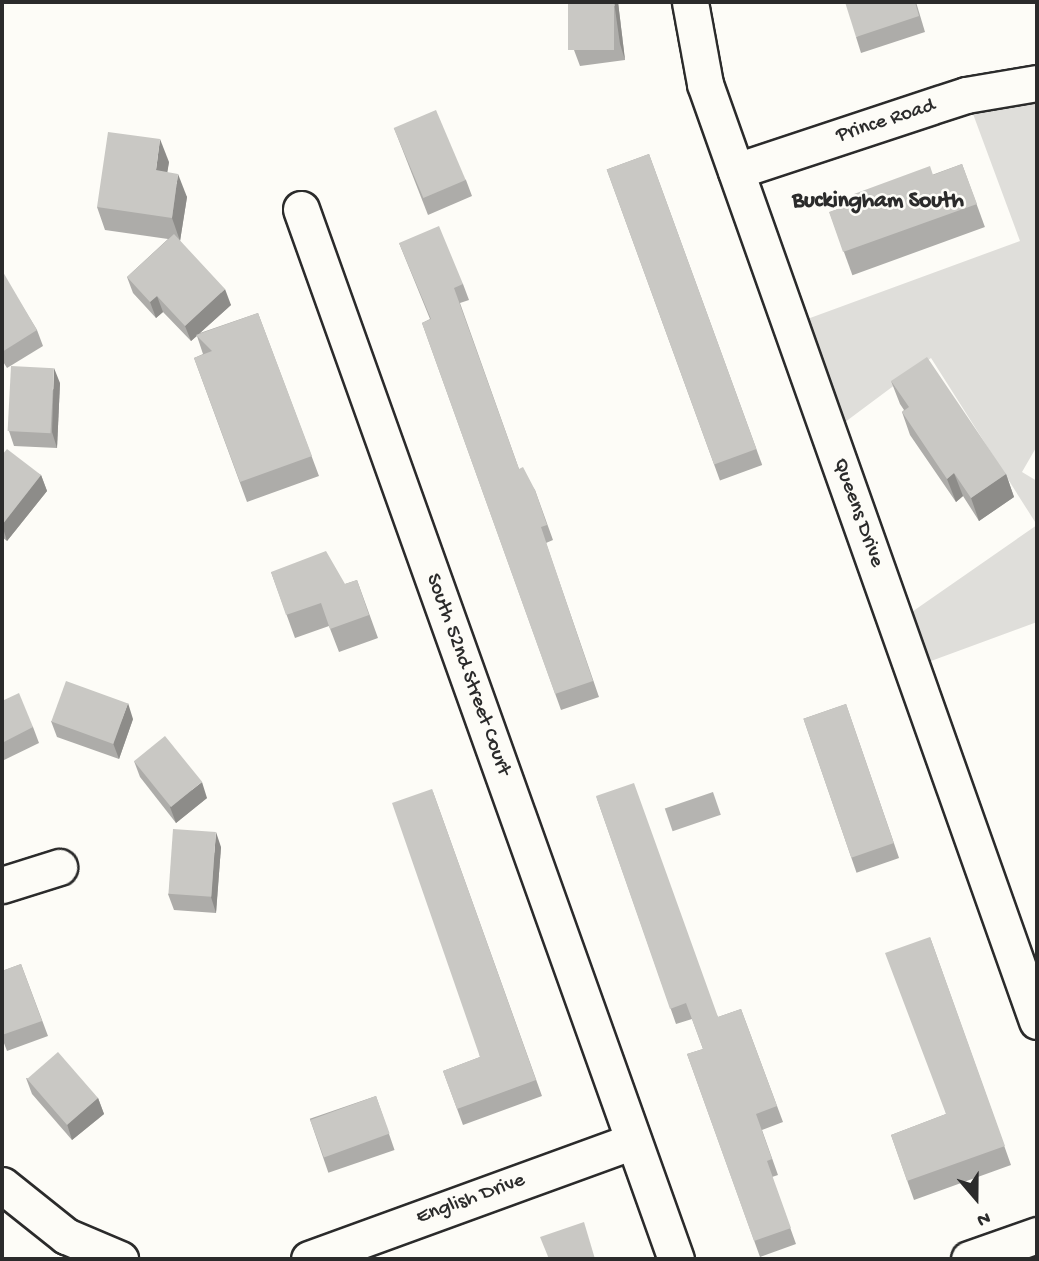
<!DOCTYPE html>
<style>
body{margin:0}
#map{position:relative;width:1039px;height:1261px;overflow:hidden;background:#fdfcf7;font-family:"Gochi Hand",sans-serif}
div>[style]{position:absolute}
.green>*{inset:0;background:#dfdeda}
.water>*{inset:0;background:#b5b4b1;transform-origin:0 0}
.roads{filter:drop-shadow(2px 0 #2b2b2b) drop-shadow(-2px 0 #2b2b2b) drop-shadow(0 2px #2b2b2b) drop-shadow(0 -2px #2b2b2b)}
.street>*{height:35px;margin:-17.5px;padding:0 17.5px;transform-origin:17.5px;border-radius:17.5px;background:#fdfcf7}
.wall>*{inset:0;background:#adaca9;transform-origin:0 0}
.shaded-wall>*{inset:0;background:#8d8c89}
.building>*{inset:0;background:#c9c8c4;transform-origin:0 0}
span{translate:-50% -50%;white-space:nowrap;text-align:center;line-height:1.15;-webkit-text-stroke:5px #fdfcf7;paint-order:stroke}
.street-label{font-size:21px;color:#2b2b2b}
.neighbourhood-label{font-size:23px;color:#2b2b2b;font-weight:700}
.frame{position:absolute;inset:0;border:4px solid #2b2b2b;pointer-events:none}
.north{position:absolute;left:941px;top:1163px;width:70px;height:70px;-webkit-text-stroke:5px #fdfcf7;paint-order:stroke;rotate:160deg;font-size:19px;font-weight:700;line-height:28px;text-align:center;color:#2b2b2b}
.north::after{content:'';display:block;margin:auto;width:24px;height:32px;background:#2b2b2b;clip-path:polygon(50% 0,100% 100%,50% 72%,0 100%)}
</style>
<div id="map">
<div class="green">
<i style="clip-path:polygon(1037px 83px,1037px 446px,1022px 472px,1037px 481px,1037px 622px,912px 668px,896px 623px,1037px 525px,931px 358px,829px 434px,791px 325px,1020px 241px,966px 95px)"></i>
</div>
<div class="water">
<i style="left:713px;top:792px;width:24px;height:51px;rotate:71deg"></i>
</div>
<div class="roads">
<div class="street">
<i style="left:690px;top:2px;width:83px;rotate:79.6deg"></i>
<i style="left:705px;top:84px;width:994px;rotate:70.49deg"></i>
<i style="left:736px;top:171px;width:242px;rotate:-18.3deg"></i>
<i style="left:966px;top:95px;width:72px;rotate:-9.6deg"></i>
<i style="left:301px;top:209px;width:1115px;rotate:70.35deg"></i>
<i style="left:2px;top:885px;width:60px;rotate:-17.5deg"></i>
<i style="left:2px;top:1185px;width:82px;rotate:38.6deg"></i>
<i style="left:66px;top:1236px;width:59px;rotate:23.1deg"></i>
<i style="left:309px;top:1259px;width:345px;rotate:-20deg"></i>
<i style="left:969px;top:1259px;width:72px;rotate:-19.4deg"></i>
</div>
</div>
<div class="wall">
<i style="clip-path:polygon(618px 2px,625px 60px,580px 66px,574px 50px)"></i>
<i style="clip-path:polygon(916px 2px,925px 32px,861px 53px,856px 37px)"></i>
<i style="clip-path:polygon(394px 128px,466px 180px,472px 196px,428px 215px)"></i>
<i style="left:649px;top:154px;width:331px;height:45px;rotate:70deg"></i>
<i style="clip-path:polygon(169px 162px,167px 172px,187px 197px,180px 241px,231px 305px,200px 333px,258px 313px,319px 476px,247px 502px,194px 358px,203px 354px,197px 336px,191px 341px,163px 312px,156px 318px,133px 293px,127px 277px,168px 239px,105px 230px,97px 207px)"></i>
<i style="left:962px;top:164px;width:67px;height:141px;rotate:70deg"></i>
<i style="clip-path:polygon(399px 243px,463px 284px,469px 300px,460px 303px,519px 469px,535px 490px,553px 540px,546px 543px,599px 697px,561px 710px,422px 323px,430px 319px)"></i>
<i style="clip-path:polygon(2px 273px,37px 330px,43px 346px,7px 368px,2px 360px)"></i>
<i style="clip-path:polygon(891px 381px,1006px 474px,1014px 497px,979px 521px,963px 496px,956px 502px,910px 435px,902px 412px,904px 410px,900px 404px)"></i>
<i style="clip-path:polygon(60px 383px,57px 448px,14px 446px,9px 431px)"></i>
<i style="clip-path:polygon(2px 455px,41px 475px,47px 491px,7px 541px,2px 537px)"></i>
<i style="clip-path:polygon(271px 572px,345px 584px,357px 580px,378px 638px,339px 652px,329px 626px,295px 638px)"></i>
<i style="clip-path:polygon(2px 701px,33px 727px,39px 743px,2px 761px)"></i>
<i style="left:846px;top:704px;width:163px;height:45px;rotate:71deg"></i>
<i style="clip-path:polygon(133px 719px,119px 759px,57px 737px,51px 721px)"></i>
<i style="clip-path:polygon(134px 761px,207px 798px,176px 823px,140px 777px)"></i>
<i style="clip-path:polygon(432px 789px,542px 1096px,463px 1125px,443px 1071px,480px 1057px)"></i>
<i style="clip-path:polygon(596px 796px,718px 1017px,741px 1009px,783px 1122px,762px 1130px,778px 1175px,772px 1177px,796px 1244px,760px 1257px,687px 1054px,703px 1049px,692px 1019px,676px 1024px)"></i>
<i style="clip-path:polygon(221px 847px,216px 913px,174px 910px,168px 894px)"></i>
<i style="clip-path:polygon(930px 937px,1011px 1165px,914px 1200px,891px 1135px,946px 1114px)"></i>
<i style="clip-path:polygon(21px 964px,48px 1036px,7px 1051px,2px 1038px,2px 971px)"></i>
<i style="clip-path:polygon(26px 1078px,98px 1098px,104px 1114px,72px 1140px,32px 1094px)"></i>
<i style="left:376px;top:1096px;width:57px;height:70px;rotate:71deg"></i>
</div>
<div class="shaded-wall">
<i style="clip-path:polygon(614px 2px,618px 2px,625px 60px,620px 44px)"></i>
<i style="clip-path:polygon(160px 139px,169px 162px,164px 193px,156px 170px)"></i>
<i style="clip-path:polygon(178px 174px,187px 197px,180px 241px,172px 218px)"></i>
<i style="clip-path:polygon(225px 289px,231px 305px,191px 341px,185px 326px)"></i>
<i style="clip-path:polygon(157px 296px,163px 312px,156px 318px,150px 302px)"></i>
<i style="clip-path:polygon(54px 368px,60px 383px,57px 448px,52px 432px)"></i>
<i style="clip-path:polygon(954px 473px,963px 496px,956px 502px,947px 479px)"></i>
<i style="clip-path:polygon(1006px 474px,1014px 497px,979px 521px,971px 498px)"></i>
<i style="clip-path:polygon(41px 475px,47px 491px,7px 541px,2px 525px)"></i>
<i style="clip-path:polygon(128px 703px,133px 719px,119px 759px,113px 743px)"></i>
<i style="clip-path:polygon(202px 782px,207px 798px,176px 823px,170px 807px)"></i>
<i style="clip-path:polygon(216px 832px,221px 847px,216px 913px,211px 897px)"></i>
<i style="clip-path:polygon(98px 1098px,104px 1114px,72px 1140px,67px 1124px)"></i>
</div>
<div class="building">
<i style="left:568px;top:2px;width:46px;height:48px"></i>
<i style="clip-path:polygon(845px 2px,915px 2px,919px 16px,856px 37px)"></i>
<i style="left:436px;top:110px;width:76px;height:46px;rotate:67deg"></i>
<i style="clip-path:polygon(108px 132px,160px 139px,156px 170px,178px 174px,172px 218px,97px 207px)"></i>
<i style="left:649px;top:154px;width:314px;height:45px;rotate:70deg"></i>
<i style="clip-path:polygon(962px 164px,977px 204px,843px 252px,829px 212px,857px 202px,854px 194px,930px 166px,933px 175px)"></i>
<i style="clip-path:polygon(439px 226px,463px 284px,454px 288px,519px 469px,523px 467px,535px 490px,547px 525px,541px 527px,593px 681px,555px 694px,422px 323px,431px 319px,399px 243px)"></i>
<i style="clip-path:polygon(174px 234px,225px 289px,185px 326px,157px 296px,150px 302px,127px 277px)"></i>
<i style="clip-path:polygon(3px 272px,37px 330px,2px 352px,2px 273px)"></i>
<i style="clip-path:polygon(258px 313px,312px 456px,240px 482px,194px 358px,212px 351px,196px 335px)"></i>
<i style="clip-path:polygon(927px 357px,1006px 474px,971px 498px,954px 473px,947px 479px,902px 412px,909px 407px,891px 381px)"></i>
<i style="left:11px;top:366px;width:43px;height:65px;rotate:3deg"></i>
<i style="clip-path:polygon(7px 449px,41px 475px,2px 525px,2px 455px)"></i>
<i style="clip-path:polygon(326px 551px,345px 584px,357px 580px,369px 615px,330px 629px,321px 603px,286px 615px,271px 572px)"></i>
<i style="left:66px;top:681px;width:66px;height:43px;rotate:20deg"></i>
<i style="clip-path:polygon(19px 693px,33px 727px,2px 743px,2px 701px)"></i>
<i style="left:846px;top:704px;width:147px;height:45px;rotate:71deg"></i>
<i style="left:165px;top:736px;width:59px;height:40px;rotate:51deg"></i>
<i style="clip-path:polygon(634px 783px,718px 1017px,741px 1009px,777px 1106px,756px 1114px,772px 1159px,767px 1161px,791px 1228px,754px 1241px,687px 1054px,703px 1049px,686px 1003px,670px 1009px,596px 796px)"></i>
<i style="clip-path:polygon(432px 789px,536px 1080px,457px 1109px,443px 1071px,480px 1057px,392px 803px)"></i>
<i style="left:173px;top:829px;width:43px;height:65px;rotate:4deg"></i>
<i style="clip-path:polygon(930px 937px,1005px 1146px,907px 1181px,891px 1135px,946px 1114px,885px 953px)"></i>
<i style="clip-path:polygon(21px 964px,42px 1021px,2px 1035px,2px 971px)"></i>
<i style="left:58px;top:1052px;width:61px;height:41px;rotate:49deg"></i>
<i style="left:376px;top:1096px;width:40px;height:70px;rotate:70deg"></i>
<i style="clip-path:polygon(584px 1222px,595px 1259px,549px 1259px,540px 1237px)"></i>
</div>
<div class="street-label">
<span style="left:886px;top:122px;rotate:-18deg">Prince Road</span>
<span style="left:857px;top:513px;rotate:70deg">Queens Drive</span>
<span style="left:467px;top:675px;rotate:70deg">South 52nd Street Court</span>
<span style="left:471px;top:1200px;rotate:-20deg">English Drive</span>
</div>
<div class="neighbourhood-label">
<span style="left:878px;top:202px">Buckingham South</span>
</div>
<div class="frame"></div>
<div class="north">N</div>
</div>
